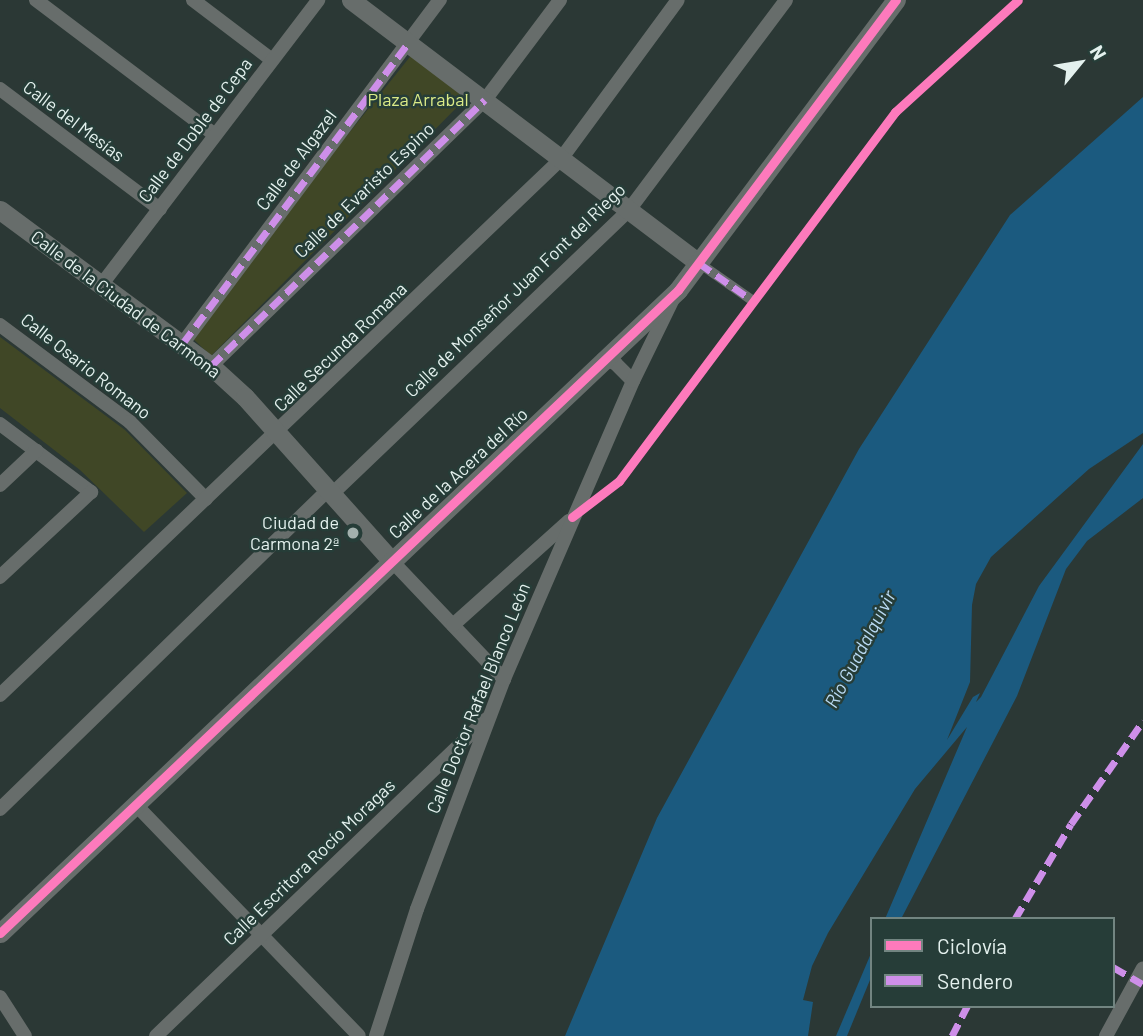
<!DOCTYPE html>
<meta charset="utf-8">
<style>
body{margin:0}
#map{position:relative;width:1143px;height:1036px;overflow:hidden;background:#2b3835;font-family:Barlow,sans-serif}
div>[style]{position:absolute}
.green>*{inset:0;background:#404726}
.water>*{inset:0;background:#1b5a7f}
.pedestrian>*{height:10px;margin:-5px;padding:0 5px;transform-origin:5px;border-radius:5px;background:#676d6b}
.minor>*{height:14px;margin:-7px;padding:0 7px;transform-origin:7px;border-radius:7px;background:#676d6b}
.tertiary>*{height:19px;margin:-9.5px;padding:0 9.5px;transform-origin:9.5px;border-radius:9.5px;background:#676d6b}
.quiet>*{height:7px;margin-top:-3.5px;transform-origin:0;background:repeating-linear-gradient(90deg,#ce8fe9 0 14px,transparent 0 21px)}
.cycleway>*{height:9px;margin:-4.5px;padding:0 4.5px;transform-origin:4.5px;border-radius:4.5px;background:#fd7abc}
.dots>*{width:19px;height:19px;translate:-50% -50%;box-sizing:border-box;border:4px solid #263d38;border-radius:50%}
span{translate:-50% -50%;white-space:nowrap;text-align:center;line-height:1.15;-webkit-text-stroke:5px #263d38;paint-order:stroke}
.park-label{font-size:18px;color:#daea87}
.street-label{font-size:18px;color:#e4f1ee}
.poi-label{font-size:18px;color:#e4f1ee}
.right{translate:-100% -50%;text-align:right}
.water-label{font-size:19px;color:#b8d9f2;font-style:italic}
.legend{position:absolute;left:870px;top:917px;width:245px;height:91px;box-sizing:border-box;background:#263d38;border:2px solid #728581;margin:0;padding:9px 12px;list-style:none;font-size:21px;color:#e4f1ee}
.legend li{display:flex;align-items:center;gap:14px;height:35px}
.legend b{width:35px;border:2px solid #728581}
.north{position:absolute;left:1045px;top:28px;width:70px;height:70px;-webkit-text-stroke:5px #263d38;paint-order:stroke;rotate:60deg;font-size:19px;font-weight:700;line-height:28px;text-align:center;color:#e4f1ee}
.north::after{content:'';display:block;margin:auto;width:24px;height:32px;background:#e4f1ee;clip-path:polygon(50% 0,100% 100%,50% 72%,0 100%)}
</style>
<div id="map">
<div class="green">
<i style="clip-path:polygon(413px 53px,469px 95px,211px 356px,188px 334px)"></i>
<i style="clip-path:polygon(0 337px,125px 430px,187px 493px,144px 532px,80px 470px,0 408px)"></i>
</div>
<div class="water">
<i style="clip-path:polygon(1143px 97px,1143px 433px,1089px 469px,991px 557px,976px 584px,972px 605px,970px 682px,947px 740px,973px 697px,980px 693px,976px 702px,981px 697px,1039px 586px,1143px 444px,1143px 498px,1087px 541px,1066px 569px,1017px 696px,901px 919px,885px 919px,967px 727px,915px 789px,828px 933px,812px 966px,803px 1000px,813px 1002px,808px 1036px,565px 1036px,657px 818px,859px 449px,1010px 215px)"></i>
<i style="clip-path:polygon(872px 951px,872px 975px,847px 1036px,836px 1036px)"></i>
</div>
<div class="pedestrian">
<i style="left:699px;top:263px;width:66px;rotate:35.1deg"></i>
</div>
<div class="minor">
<i style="left:36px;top:0;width:224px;rotate:37deg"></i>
<i style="left:193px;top:0;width:99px;rotate:37.2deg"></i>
<i style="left:0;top:89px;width:200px;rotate:36.9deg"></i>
<i style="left:102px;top:284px;width:357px;rotate:-52.7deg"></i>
<i style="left:0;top:325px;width:162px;rotate:36.7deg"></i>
<i style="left:130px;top:422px;width:108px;rotate:45.4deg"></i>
<i style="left:183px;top:343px;width:429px;rotate:-53.2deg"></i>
<i style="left:603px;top:359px;width:13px;rotate:18deg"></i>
<i style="left:615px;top:363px;width:25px;rotate:45deg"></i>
<i style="left:211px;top:366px;width:382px;rotate:-44.2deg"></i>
<i style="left:485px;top:100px;width:125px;rotate:-53.1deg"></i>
<i style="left:0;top:424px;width:114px;rotate:36.8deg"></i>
<i style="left:91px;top:492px;width:125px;rotate:137deg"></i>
<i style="left:0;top:485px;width:50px;rotate:-43.4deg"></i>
<i style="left:332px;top:494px;width:411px;rotate:-43.7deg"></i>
<i style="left:629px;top:210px;width:262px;rotate:-53.2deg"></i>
<i style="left:390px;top:559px;width:166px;rotate:46.5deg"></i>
<i style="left:453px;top:625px;width:156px;rotate:-41.9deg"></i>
<i style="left:0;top:695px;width:776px;rotate:-43.69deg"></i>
<i style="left:561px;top:159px;width:197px;rotate:-53.7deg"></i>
<i style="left:135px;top:804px;width:322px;rotate:46deg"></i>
<i style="left:0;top:809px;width:458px;rotate:-44.2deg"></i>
<i style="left:0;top:997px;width:46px;rotate:57.3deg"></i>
<i style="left:156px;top:1036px;width:458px;rotate:-43.8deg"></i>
<i style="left:376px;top:1036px;width:133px;rotate:-72.1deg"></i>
<i style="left:417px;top:909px;width:246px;rotate:-69.3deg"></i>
<i style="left:504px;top:679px;width:325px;rotate:-66.6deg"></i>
<i style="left:633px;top:381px;width:89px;rotate:-64deg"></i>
<i style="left:1106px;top:1036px;width:77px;rotate:-61.4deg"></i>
</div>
<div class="tertiary">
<i style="left:351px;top:0;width:436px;rotate:37.1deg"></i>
<i style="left:0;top:210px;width:262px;rotate:36.5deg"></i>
<i style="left:211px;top:366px;width:46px;rotate:42.4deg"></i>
<i style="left:245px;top:397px;width:217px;rotate:48.2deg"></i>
<i style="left:0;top:933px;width:934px;rotate:-43.48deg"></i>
<i style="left:678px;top:290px;width:363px;rotate:-53.1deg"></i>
</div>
<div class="quiet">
<i style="left:699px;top:263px;width:66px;rotate:35.1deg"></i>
<i style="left:183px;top:343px;width:376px;rotate:-53.1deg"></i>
<i style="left:211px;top:366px;width:382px;rotate:-44.2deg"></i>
<i style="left:1015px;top:919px;width:110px;rotate:-59.5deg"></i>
<i style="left:1071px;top:824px;width:126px;rotate:-55deg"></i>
<i style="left:1113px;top:967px;width:34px;rotate:30deg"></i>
<i style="left:952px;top:1036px;width:34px;rotate:-63deg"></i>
</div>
<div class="cycleway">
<i style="left:572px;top:517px;width:59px;rotate:-37.5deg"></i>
<i style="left:619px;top:481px;width:461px;rotate:-53.2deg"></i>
<i style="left:895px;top:112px;width:166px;rotate:-42.3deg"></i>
<i style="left:0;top:933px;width:934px;rotate:-43.48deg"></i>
<i style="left:678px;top:290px;width:363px;rotate:-53.1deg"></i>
</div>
<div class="dots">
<i style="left:353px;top:533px;background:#a3b0ad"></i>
</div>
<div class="park-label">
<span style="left:418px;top:99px">Plaza Arrabal</span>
</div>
<div class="street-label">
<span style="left:74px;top:121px;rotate:37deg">Calle del Mesías</span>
<span style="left:195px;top:130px;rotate:-53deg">Calle de Doble de Cepa</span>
<span style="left:296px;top:160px;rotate:-53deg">Calle de Algazel</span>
<span style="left:364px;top:190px;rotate:-44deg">Calle de Evaristo Espino</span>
<span style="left:515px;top:290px;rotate:-44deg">Calle de Monseñor Juan Font del Riego</span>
<span style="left:126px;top:304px;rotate:37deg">Calle de la Ciudad de Carmona</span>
<span style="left:340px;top:347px;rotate:-44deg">Calle Secunda Romana</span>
<span style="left:86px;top:366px;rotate:38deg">Calle Osario Romano</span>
<span style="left:458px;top:473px;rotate:-43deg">Calle de la Acera del Río</span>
<span style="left:478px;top:698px;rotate:-68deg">Calle Doctor Rafael Blanco León</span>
<span style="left:309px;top:862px;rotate:-44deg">Calle Escritora Rocío Moragas</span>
</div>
<div class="poi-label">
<span class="right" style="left:339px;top:533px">Ciudad de<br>Carmona 2ª</span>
</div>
<div class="water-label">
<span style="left:860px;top:649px;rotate:-62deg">Río Guadalquivir</span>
</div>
<ul class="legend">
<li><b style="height:9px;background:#fd7abc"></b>Ciclovía</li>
<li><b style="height:9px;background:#ce8fe9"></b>Sendero</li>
</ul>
<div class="north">N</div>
</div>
